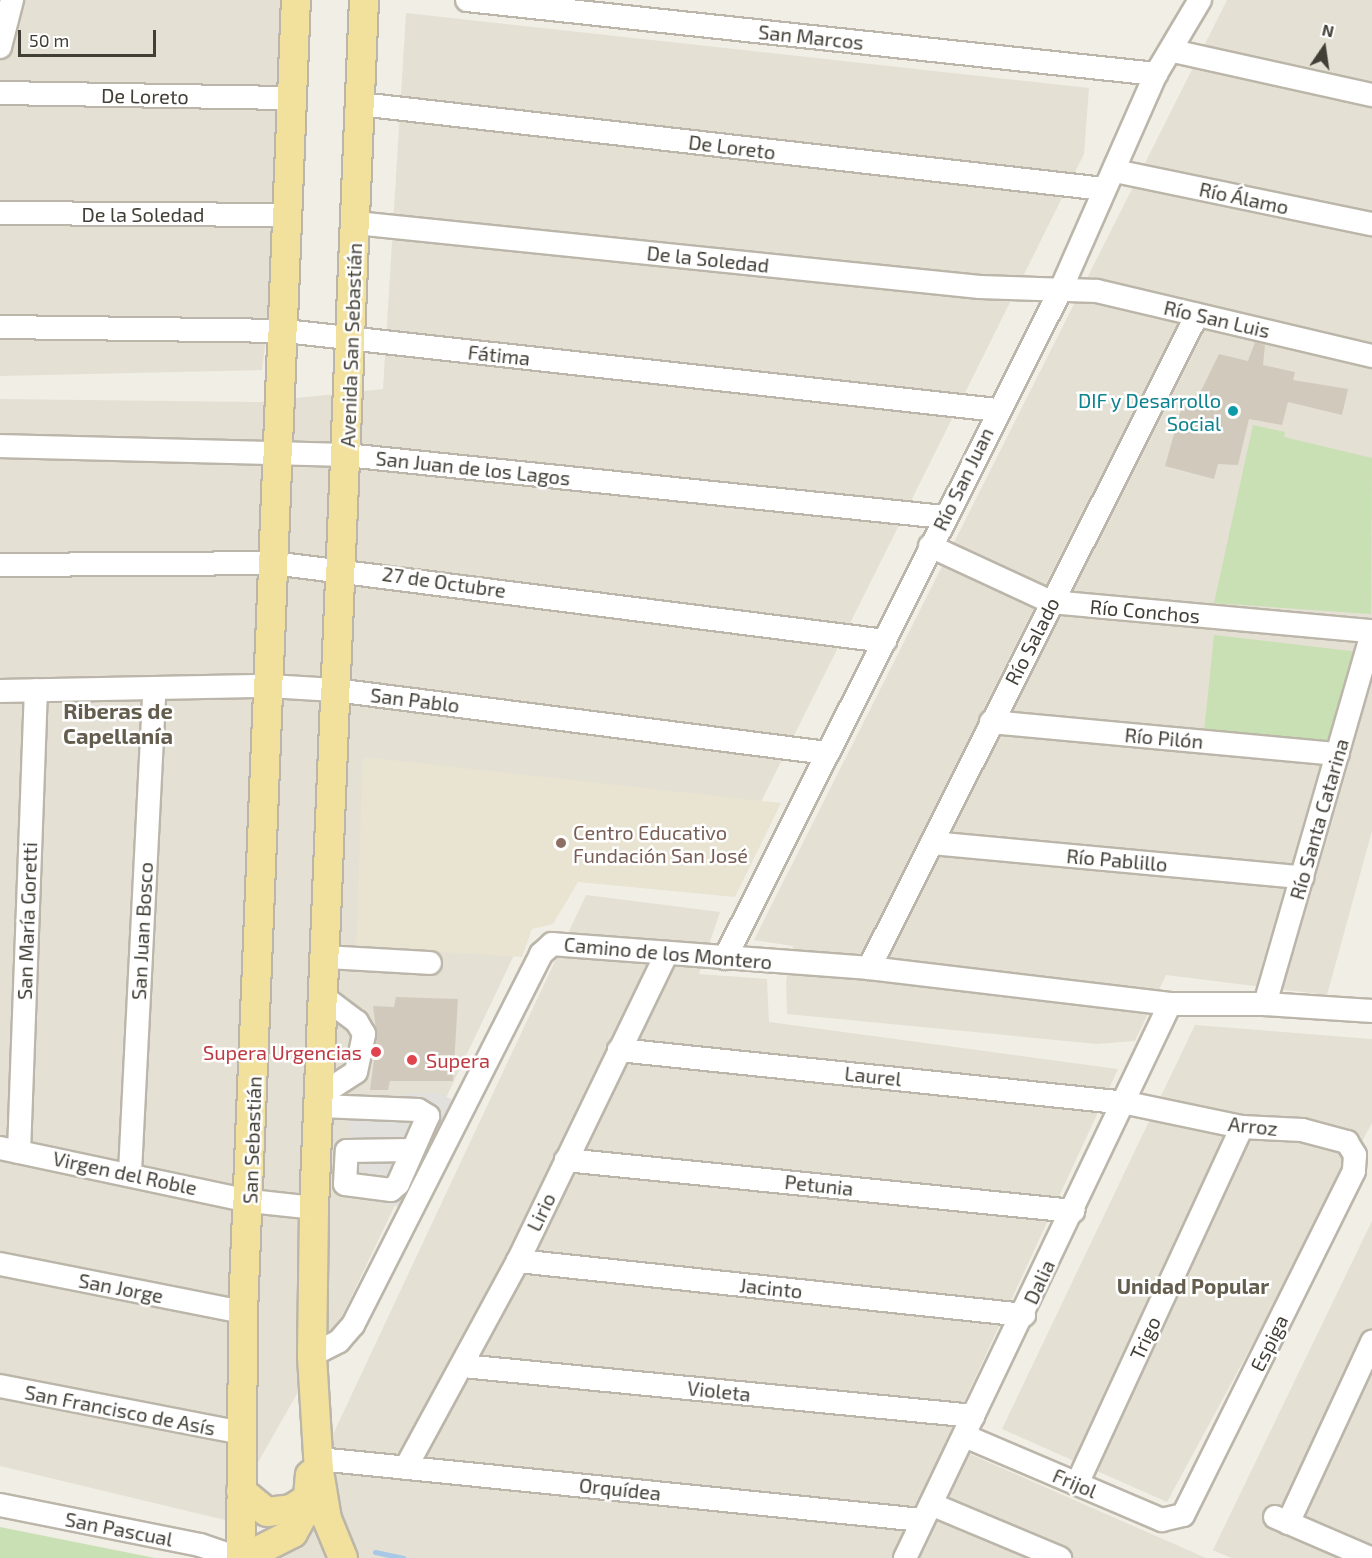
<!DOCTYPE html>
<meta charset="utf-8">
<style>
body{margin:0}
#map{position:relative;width:1372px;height:1558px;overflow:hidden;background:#f1eee6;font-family:"Exo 2",sans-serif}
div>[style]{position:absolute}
.residential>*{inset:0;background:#e4e0d4}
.education>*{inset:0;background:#e8e4d1}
.green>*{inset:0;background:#c8e0b3}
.parking>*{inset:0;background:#e2e0dd}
.stream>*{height:5px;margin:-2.5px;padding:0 2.5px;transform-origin:2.5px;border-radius:2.5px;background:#a8c8e7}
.building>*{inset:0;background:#d1cabc}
.roads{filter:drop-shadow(2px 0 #bbb6a9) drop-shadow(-2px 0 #bbb6a9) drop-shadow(0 2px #bbb6a9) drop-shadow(0 -2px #bbb6a9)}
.minor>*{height:22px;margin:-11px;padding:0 11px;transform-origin:11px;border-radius:11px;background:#fff}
.major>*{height:28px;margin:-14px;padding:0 14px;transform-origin:14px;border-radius:14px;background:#f2e19d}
.dots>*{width:16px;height:16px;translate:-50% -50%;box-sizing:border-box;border:3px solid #fff;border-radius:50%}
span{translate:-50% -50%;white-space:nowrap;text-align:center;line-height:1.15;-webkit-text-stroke:5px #fff;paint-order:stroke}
.street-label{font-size:20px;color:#423f36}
.culture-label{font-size:20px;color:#0d838f}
.right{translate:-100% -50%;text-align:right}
.education-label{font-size:20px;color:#785e54}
.left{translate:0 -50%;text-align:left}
.health-label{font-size:20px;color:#be3a42}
.neighbourhood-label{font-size:21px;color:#645d4e;font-weight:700}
.quarter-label{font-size:22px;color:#645d4e;font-weight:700}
.north{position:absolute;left:1294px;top:18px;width:60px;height:60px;-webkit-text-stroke:4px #fff;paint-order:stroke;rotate:13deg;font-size:16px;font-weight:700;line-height:24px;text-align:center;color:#423f36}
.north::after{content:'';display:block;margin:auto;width:21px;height:27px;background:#423f36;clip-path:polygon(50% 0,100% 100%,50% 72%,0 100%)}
.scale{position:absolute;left:18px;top:30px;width:138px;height:27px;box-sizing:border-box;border:3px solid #423f36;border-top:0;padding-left:8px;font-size:18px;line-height:21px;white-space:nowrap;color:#423f36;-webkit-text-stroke:4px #fff;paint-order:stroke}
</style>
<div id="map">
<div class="residential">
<i style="clip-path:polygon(0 0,288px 0,272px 291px,262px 370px,0 376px)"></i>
<i style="clip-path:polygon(1227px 0,1372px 0,1372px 831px,1327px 995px,1166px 975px,1135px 1041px,1097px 1044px,787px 1014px,786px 981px,793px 946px,754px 940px)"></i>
<i style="clip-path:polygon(406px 13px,1089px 88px,1084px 154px,723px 878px,555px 869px,346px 1308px,225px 1520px,0 1466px,0 399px,259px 402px,383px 389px)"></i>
<i style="clip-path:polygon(586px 895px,720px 912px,699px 974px,767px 979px,769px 1022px,1118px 1069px,945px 1443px,1206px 1558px,275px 1558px)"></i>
<i style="clip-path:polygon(1195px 1025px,1372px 1039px,1372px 1123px,1167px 1502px,1002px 1429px)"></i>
<i style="clip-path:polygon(1372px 1221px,1372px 1558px,1231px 1558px,1213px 1550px)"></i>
</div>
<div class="education">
<i style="clip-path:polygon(363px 757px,781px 803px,735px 897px,578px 882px,553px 924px,532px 929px,522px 957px,356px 947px)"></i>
</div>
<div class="green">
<i style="clip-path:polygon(1253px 425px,1285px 432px,1284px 437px,1372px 458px,1371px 614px,1214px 603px)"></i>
<i style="clip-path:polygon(1214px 635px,1359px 652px,1337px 739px,1328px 742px,1204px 732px)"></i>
<i style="clip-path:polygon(0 1527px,155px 1558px,0 1558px)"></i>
</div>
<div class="parking">
<i style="clip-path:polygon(408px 1093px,438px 1093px,460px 1103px,411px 1209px,348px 1197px,351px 1101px,398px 1101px)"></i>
</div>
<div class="stream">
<i style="left:375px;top:1552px;width:29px;rotate:12deg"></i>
</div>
<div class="building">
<i style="clip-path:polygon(1255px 342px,1265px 345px,1263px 365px,1295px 372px,1293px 380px,1348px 389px,1342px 415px,1288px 402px,1282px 425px,1249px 419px,1238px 465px,1218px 464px,1214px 479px,1165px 466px,1183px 402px,1195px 403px,1219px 354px,1248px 361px)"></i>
<i style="clip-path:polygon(396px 997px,458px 999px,453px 1081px,390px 1081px,388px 1090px,370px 1090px,377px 1037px,373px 1006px,394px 1007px)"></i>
</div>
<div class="roads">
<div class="minor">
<i style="left:467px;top:0;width:693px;rotate:6.13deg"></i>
<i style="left:0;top:47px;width:49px;rotate:-75.7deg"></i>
<i style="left:1173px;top:51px;width:204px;rotate:12.5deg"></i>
<i style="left:0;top:93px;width:291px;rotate:1deg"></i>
<i style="left:360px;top:104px;width:749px;rotate:6.52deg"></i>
<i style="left:1115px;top:171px;width:262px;rotate:11.7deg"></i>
<i style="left:0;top:213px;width:286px;rotate:0.4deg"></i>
<i style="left:356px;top:223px;width:627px;rotate:5.86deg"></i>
<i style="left:980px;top:287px;width:117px;rotate:2deg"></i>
<i style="left:1097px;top:291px;width:283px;rotate:13.3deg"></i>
<i style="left:0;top:327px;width:285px;rotate:0.8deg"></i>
<i style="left:285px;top:331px;width:716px;rotate:6.33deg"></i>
<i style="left:0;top:446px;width:346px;rotate:1.5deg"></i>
<i style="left:346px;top:455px;width:601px;rotate:5.92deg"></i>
<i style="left:930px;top:546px;width:133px;rotate:24.8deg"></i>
<i style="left:1051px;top:602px;width:322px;rotate:5.2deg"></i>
<i style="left:0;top:565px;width:273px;rotate:-0.4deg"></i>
<i style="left:273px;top:563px;width:617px;rotate:7.26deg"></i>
<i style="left:0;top:691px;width:269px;rotate:-1.1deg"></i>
<i style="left:269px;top:686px;width:66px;rotate:3.5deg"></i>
<i style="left:335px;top:690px;width:497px;rotate:7.3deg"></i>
<i style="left:991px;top:722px;width:348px;rotate:5.3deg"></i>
<i style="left:932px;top:843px;width:372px;rotate:5.3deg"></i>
<i style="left:326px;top:957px;width:104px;rotate:3.3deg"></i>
<i style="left:725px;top:958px;width:749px;rotate:-63.33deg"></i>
<i style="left:1061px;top:289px;width:235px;rotate:-66.2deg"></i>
<i style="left:1156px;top:74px;width:86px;rotate:-59.3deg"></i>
<i style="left:869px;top:968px;width:731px;rotate:-63.33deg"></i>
<i style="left:1265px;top:1004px;width:385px;rotate:-73.9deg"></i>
<i style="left:619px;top:1050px;width:511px;rotate:5.96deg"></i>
<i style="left:1127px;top:1103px;width:117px;rotate:11.8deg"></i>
<i style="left:1242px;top:1127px;width:60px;rotate:2.9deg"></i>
<i style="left:1302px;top:1130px;width:47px;rotate:14.9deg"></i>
<i style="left:1347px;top:1142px;width:15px;rotate:58deg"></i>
<i style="left:1355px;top:1155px;width:16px;rotate:94deg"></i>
<i style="left:1354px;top:1171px;width:384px;rotate:116.4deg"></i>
<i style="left:1183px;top:1515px;width:22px;rotate:167deg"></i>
<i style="left:1162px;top:1520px;width:212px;rotate:-156.9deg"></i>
<i style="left:322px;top:1094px;width:40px;rotate:-32.9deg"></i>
<i style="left:356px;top:1072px;width:39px;rotate:-78deg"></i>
<i style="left:364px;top:1034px;width:14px;rotate:-120deg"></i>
<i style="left:357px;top:1022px;width:40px;rotate:-143deg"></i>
<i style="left:321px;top:1106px;width:97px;rotate:2.4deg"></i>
<i style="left:418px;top:1110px;width:12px;rotate:31deg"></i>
<i style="left:428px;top:1116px;width:74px;rotate:113.8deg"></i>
<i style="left:398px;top:1184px;width:9px;rotate:139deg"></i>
<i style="left:391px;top:1190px;width:46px;rotate:-172.6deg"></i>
<i style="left:345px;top:1184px;width:33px;rotate:-87deg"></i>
<i style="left:347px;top:1151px;width:64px;rotate:-0.9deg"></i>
<i style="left:0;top:1148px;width:256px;rotate:12deg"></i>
<i style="left:250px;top:1201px;width:64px;rotate:6.2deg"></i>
<i style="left:19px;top:1152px;width:462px;rotate:-87.9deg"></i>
<i style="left:566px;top:1160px;width:510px;rotate:5.74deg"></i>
<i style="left:130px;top:1172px;width:483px;rotate:-87.1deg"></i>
<i style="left:518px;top:1261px;width:509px;rotate:6.09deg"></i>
<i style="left:0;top:1264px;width:248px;rotate:11.2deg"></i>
<i style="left:312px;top:1355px;width:30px;rotate:-27deg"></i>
<i style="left:339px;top:1341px;width:21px;rotate:-49deg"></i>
<i style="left:353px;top:1325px;width:416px;rotate:-63.1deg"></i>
<i style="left:541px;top:954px;width:15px;rotate:-42deg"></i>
<i style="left:552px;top:944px;width:318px;rotate:4.3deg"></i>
<i style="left:869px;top:968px;width:303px;rotate:6.8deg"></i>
<i style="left:1170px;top:1004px;width:95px"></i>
<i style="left:1265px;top:1004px;width:107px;rotate:3.7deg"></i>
<i style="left:463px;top:1366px;width:513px;rotate:5.59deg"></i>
<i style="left:0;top:1386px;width:246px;rotate:11deg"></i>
<i style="left:319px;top:1459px;width:606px;rotate:5.78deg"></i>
<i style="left:406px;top:1467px;width:234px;rotate:-61.5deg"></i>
<i style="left:518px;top:1261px;width:342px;rotate:-64.2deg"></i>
<i style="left:1077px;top:1484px;width:393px;rotate:-65.2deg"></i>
<i style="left:931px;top:1504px;width:140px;rotate:22.7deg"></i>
<i style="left:0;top:1505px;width:204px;rotate:11.3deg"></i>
<i style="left:200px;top:1545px;width:39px;rotate:19deg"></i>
<i style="left:1275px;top:1517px;width:103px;rotate:23.3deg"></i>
<i style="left:1288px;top:1523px;width:200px;rotate:-65.1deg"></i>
<i style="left:905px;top:1558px;width:614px;rotate:-64.44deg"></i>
</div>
<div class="major">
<i style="left:241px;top:1491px;width:33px;rotate:39deg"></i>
<i style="left:267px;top:1512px;width:24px;rotate:-7deg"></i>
<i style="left:291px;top:1509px;width:19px;rotate:-32deg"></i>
<i style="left:241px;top:1558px;width:246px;rotate:-89.5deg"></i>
<i style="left:243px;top:1312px;width:1313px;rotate:-87.69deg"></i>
<i style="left:244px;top:1558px;width:55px;rotate:-27deg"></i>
<i style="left:293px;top:1533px;width:29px;rotate:-61deg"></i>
<i style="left:307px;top:1508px;width:33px;rotate:-85deg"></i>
<i style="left:343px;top:1558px;width:42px;rotate:-112.3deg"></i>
<i style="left:327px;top:1519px;width:49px;rotate:-99.5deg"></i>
<i style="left:319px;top:1471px;width:116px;rotate:-93.5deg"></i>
<i style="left:312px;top:1355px;width:147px;rotate:-89.2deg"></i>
<i style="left:314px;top:1208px;width:1209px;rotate:-87.63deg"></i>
</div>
</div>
<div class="dots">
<i style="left:1233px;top:411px;background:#0f9aa8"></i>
<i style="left:561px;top:843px;background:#8d6e63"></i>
<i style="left:376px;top:1052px;background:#e0444e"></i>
<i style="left:412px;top:1060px;background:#e0444e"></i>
</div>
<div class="street-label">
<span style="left:811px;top:37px;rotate:6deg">San Marcos</span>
<span style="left:145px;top:96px;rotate:1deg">De Loreto</span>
<span style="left:732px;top:147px;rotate:7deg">De Loreto</span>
<span style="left:1244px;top:198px;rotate:12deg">Río Álamo</span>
<span style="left:143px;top:214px">De la Soledad</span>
<span style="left:708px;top:259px;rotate:6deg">De la Soledad</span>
<span style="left:1217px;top:319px;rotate:13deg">Río San Luis</span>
<span style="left:351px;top:345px;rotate:-88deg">Avenida San Sebastián</span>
<span style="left:499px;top:355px;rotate:6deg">Fátima</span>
<span style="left:473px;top:468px;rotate:6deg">San Juan de los Lagos</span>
<span style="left:963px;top:479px;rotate:-64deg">Río San Juan</span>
<span style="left:444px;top:582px;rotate:8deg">27 de Octubre</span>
<span style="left:1145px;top:611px;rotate:5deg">Río Conchos</span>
<span style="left:1032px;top:641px;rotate:-63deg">Río Salado</span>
<span style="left:415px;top:700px;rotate:7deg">San Pablo</span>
<span style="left:1164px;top:738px;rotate:5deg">Río Pilón</span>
<span style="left:1319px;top:819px;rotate:-74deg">Río Santa Catarina</span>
<span style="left:1117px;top:860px;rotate:5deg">Río Pablillo</span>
<span style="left:27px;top:921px;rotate:-88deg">San María Goretti</span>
<span style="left:142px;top:931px;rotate:-87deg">San Juan Bosco</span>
<span style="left:668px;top:953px;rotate:5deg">Camino de los Montero</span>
<span style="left:873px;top:1076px;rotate:6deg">Laurel</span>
<span style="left:1253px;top:1126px;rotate:6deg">Arroz</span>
<span style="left:252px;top:1140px;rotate:-88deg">San Sebastián</span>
<span style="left:125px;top:1173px;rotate:12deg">Virgen del Roble</span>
<span style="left:819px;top:1185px;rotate:6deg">Petunia</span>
<span style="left:541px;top:1212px;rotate:-64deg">Lirio</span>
<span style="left:1039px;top:1282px;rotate:-65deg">Dalia</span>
<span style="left:121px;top:1288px;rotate:11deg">San Jorge</span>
<span style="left:771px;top:1288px;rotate:6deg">Jacinto</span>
<span style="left:1145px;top:1338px;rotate:-65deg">Trigo</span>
<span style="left:1269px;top:1343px;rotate:-64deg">Espiga</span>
<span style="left:719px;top:1391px;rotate:6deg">Violeta</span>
<span style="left:120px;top:1410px;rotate:11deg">San Francisco de Asís</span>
<span style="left:1075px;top:1483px;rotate:23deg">Frijol</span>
<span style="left:620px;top:1489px;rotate:6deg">Orquídea</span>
<span style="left:119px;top:1529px;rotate:11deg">San Pascual</span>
</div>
<div class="culture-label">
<span class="right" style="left:1221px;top:412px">DIF y Desarrollo<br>Social</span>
</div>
<div class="education-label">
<span class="left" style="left:573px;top:844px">Centro Educativo<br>Fundación San José</span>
</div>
<div class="health-label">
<span class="right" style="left:362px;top:1052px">Supera Urgencias</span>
<span class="left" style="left:426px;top:1060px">Supera</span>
</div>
<div class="neighbourhood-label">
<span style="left:1193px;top:1286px">Unidad Popular</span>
</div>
<div class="quarter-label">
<span style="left:118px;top:723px">Riberas de<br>Capellanía</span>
</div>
<div class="north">N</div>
<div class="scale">50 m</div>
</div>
